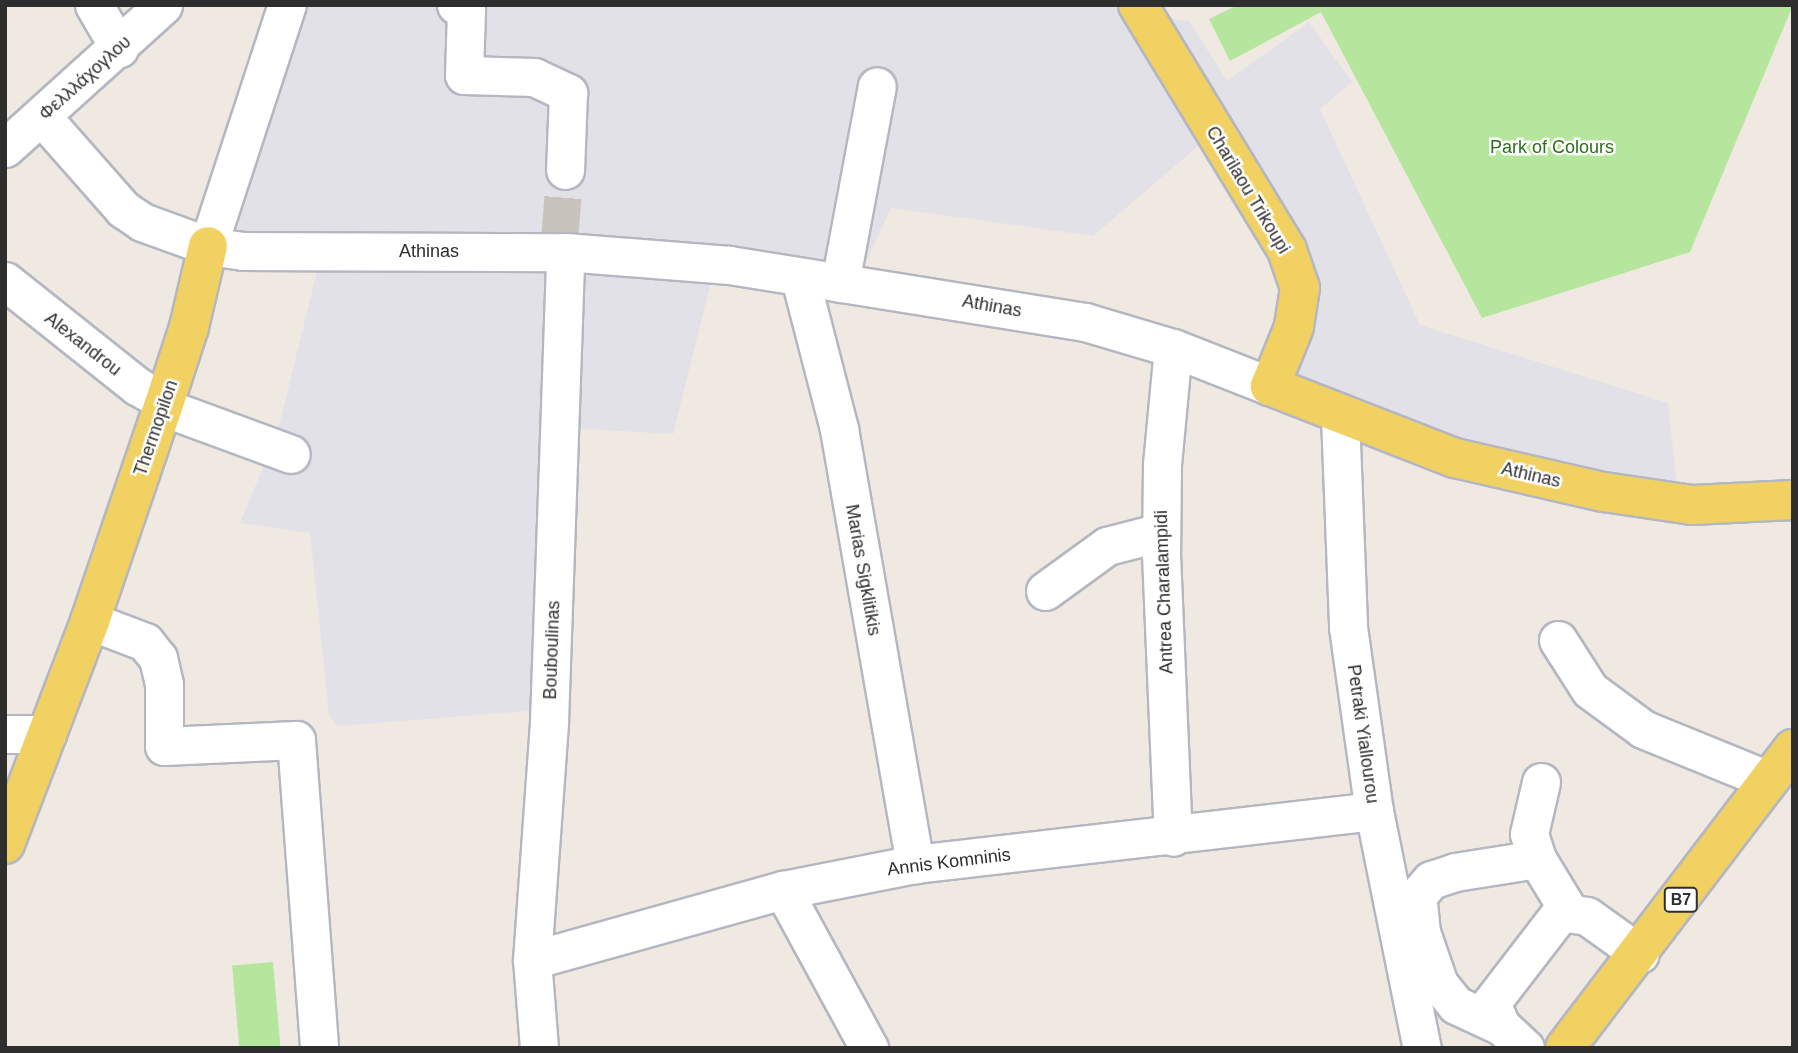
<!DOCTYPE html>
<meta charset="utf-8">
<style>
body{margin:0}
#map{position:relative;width:1798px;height:1053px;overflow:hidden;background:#efe9e1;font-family:Arial,sans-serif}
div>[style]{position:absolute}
.industrial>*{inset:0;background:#e3e1e8}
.green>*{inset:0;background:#b6e59e;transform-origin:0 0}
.minor-tunnel>*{height:37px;margin-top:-18.5px;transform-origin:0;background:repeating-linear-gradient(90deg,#c8c4bd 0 37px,transparent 0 55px)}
.roads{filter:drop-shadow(2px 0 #b4b7c1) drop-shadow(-2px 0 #b4b7c1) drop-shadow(0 2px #b4b7c1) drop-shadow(0 -2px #b4b7c1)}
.minor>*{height:37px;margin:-18.5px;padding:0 18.5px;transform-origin:18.5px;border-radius:18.5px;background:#fff}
.major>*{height:38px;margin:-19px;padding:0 19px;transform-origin:19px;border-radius:19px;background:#f2d163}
span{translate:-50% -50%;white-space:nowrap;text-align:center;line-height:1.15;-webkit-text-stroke:5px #fff;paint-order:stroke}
.shield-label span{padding:2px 5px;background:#fff;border:2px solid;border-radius:5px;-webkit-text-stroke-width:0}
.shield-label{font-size:16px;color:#2e2e2e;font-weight:700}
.street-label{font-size:18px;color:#2e2e2e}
.park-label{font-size:18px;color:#2c6e1b}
.frame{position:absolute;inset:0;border:7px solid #2e2e2e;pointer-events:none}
</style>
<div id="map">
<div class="industrial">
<i style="clip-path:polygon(303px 5px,1161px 5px,1168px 18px,1189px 21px,1227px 81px,1309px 22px,1352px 82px,1320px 109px,1420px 325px,1668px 403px,1678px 496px,1449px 445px,1284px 382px,1321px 286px,1232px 117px,1093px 236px,891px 208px,860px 275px,720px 246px,673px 434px,548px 427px,541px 710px,338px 726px,329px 715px,310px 533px,240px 523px,277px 434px,320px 259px,226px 247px)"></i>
</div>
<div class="green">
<i style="clip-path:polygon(1238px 5px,1793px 5px,1690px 252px,1482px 318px,1321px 12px,1230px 61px,1209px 19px)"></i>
<i style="left:273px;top:962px;width:84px;height:41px;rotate:85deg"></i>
</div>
<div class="minor-tunnel">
<i style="left:560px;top:234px;width:64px;rotate:-85.5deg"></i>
</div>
<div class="roads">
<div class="minor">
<i style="left:94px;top:5px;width:50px;rotate:59.8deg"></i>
<i style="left:456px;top:5px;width:11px;rotate:22deg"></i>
<i style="left:466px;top:9px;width:66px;rotate:91.7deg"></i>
<i style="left:464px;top:75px;width:70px;rotate:1.6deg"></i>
<i style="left:534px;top:77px;width:38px;rotate:25deg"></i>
<i style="left:568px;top:93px;width:77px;rotate:92.2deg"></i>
<i style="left:42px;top:117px;width:123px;rotate:48.6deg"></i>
<i style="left:123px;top:209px;width:23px;rotate:34deg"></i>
<i style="left:142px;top:222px;width:70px;rotate:20deg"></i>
<i style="left:208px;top:246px;width:34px;rotate:8deg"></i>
<i style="left:242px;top:251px;width:323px;rotate:0.2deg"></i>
<i style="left:565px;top:252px;width:165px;rotate:4.5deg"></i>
<i style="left:729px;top:265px;width:361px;rotate:9.1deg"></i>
<i style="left:1085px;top:322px;width:92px;rotate:16.5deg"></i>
<i style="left:1173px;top:348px;width:104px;rotate:21.4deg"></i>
<i style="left:5px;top:148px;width:213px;rotate:-42.1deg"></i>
<i style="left:208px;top:246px;width:254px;rotate:-71.9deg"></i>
<i style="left:800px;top:278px;width:156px;rotate:75.5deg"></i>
<i style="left:839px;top:429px;width:442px;rotate:80.1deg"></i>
<i style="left:5px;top:281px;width:169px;rotate:38.5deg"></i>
<i style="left:137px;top:386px;width:32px;rotate:30deg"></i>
<i style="left:840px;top:283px;width:200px;rotate:-79.4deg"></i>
<i style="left:1173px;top:348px;width:118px;rotate:95.4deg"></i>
<i style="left:1162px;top:465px;width:89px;rotate:90.6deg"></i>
<i style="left:1161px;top:554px;width:283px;rotate:87.6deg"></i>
<i style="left:163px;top:407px;width:136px;rotate:20.2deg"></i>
<i style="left:1340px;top:416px;width:211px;rotate:87.8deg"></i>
<i style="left:1348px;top:627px;width:186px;rotate:82deg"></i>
<i style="left:1374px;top:811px;width:242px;rotate:78.6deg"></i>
<i style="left:1045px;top:591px;width:77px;rotate:-36deg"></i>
<i style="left:1107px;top:546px;width:56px;rotate:-14.5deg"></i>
<i style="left:90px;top:621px;width:59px;rotate:20.9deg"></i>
<i style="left:145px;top:642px;width:21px;rotate:51deg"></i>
<i style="left:158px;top:658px;width:27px;rotate:77deg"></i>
<i style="left:164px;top:684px;width:62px;rotate:90deg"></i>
<i style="left:164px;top:746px;width:132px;rotate:-2.6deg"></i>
<i style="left:296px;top:740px;width:309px;rotate:85.7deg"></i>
<i style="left:1558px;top:640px;width:59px;rotate:57.4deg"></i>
<i style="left:1590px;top:690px;width:66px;rotate:36.3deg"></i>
<i style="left:1643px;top:729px;width:135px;rotate:22.2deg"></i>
<i style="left:5px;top:734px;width:42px"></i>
<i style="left:1541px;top:782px;width:53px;rotate:103deg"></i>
<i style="left:1529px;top:834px;width:26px;rotate:72deg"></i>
<i style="left:1537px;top:859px;width:63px;rotate:58.6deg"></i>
<i style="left:783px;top:890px;width:180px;rotate:61.4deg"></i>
<i style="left:532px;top:960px;width:261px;rotate:-15.6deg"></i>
<i style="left:783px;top:890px;width:135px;rotate:-11.1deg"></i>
<i style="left:915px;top:864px;width:462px;rotate:-6.6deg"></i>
<i style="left:1501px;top:1026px;width:50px;rotate:-155deg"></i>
<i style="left:1456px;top:1005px;width:27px;rotate:-129deg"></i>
<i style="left:1439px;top:984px;width:55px;rotate:-109.1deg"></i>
<i style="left:1421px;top:932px;width:36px;rotate:-96deg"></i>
<i style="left:1417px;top:896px;width:21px;rotate:-49deg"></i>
<i style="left:1431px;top:880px;width:25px;rotate:-18deg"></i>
<i style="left:1455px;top:872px;width:83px;rotate:-9deg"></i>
<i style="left:539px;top:1048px;width:88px;rotate:-94.5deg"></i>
<i style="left:532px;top:960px;width:240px;rotate:-85.9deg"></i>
<i style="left:549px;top:721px;width:469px;rotate:-88deg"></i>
<i style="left:1525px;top:1048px;width:33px;rotate:-137deg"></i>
<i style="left:1501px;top:1026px;width:25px;rotate:-113deg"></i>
<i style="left:1491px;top:1003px;width:115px;rotate:-52.4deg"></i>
<i style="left:1561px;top:912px;width:26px;rotate:9deg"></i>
<i style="left:1587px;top:916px;width:65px;rotate:35.6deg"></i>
</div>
<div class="major">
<i style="left:1138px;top:5px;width:287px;rotate:58.7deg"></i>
<i style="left:1287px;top:250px;width:40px;rotate:71.1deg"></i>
<i style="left:1300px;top:288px;width:39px;rotate:99deg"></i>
<i style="left:1294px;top:327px;width:64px;rotate:112.1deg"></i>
<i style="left:1270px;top:386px;width:199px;rotate:21.3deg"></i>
<i style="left:1455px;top:458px;width:153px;rotate:12.9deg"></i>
<i style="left:1604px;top:492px;width:89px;rotate:8.4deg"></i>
<i style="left:1692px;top:505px;width:101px;rotate:-2.8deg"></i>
<i style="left:5px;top:844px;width:239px;rotate:-69.1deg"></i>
<i style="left:90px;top:621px;width:226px;rotate:-71.2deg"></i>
<i style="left:163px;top:407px;width:84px;rotate:-72deg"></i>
<i style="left:189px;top:327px;width:83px;rotate:-76.8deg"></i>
<i style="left:1565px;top:1048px;width:376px;rotate:-52.7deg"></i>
</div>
</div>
<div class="shield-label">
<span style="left:1681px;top:900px">B7</span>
</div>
<div class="street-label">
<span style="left:85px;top:78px;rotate:-42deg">Φελλλάχογλου</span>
<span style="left:1248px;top:190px;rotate:59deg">Charilaou Trikoupi</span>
<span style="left:429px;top:251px">Athinas</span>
<span style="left:992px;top:306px;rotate:10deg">Athinas</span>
<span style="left:83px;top:344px;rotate:38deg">Alexandrou</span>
<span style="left:156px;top:428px;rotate:-71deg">Thermopilon</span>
<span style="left:1531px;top:475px;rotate:13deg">Athinas</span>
<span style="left:863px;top:570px;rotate:80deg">Marias Sigklitikis</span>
<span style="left:1164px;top:592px;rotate:-92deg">Antrea Charalampidi</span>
<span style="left:552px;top:650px;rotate:-88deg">Bouboulinas</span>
<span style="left:1363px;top:734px;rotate:82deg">Petraki Yiallourou</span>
<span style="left:949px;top:862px;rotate:-7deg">Annis Komninis</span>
</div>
<div class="park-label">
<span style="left:1552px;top:147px">Park of Colours</span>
</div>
<div class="frame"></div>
</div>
